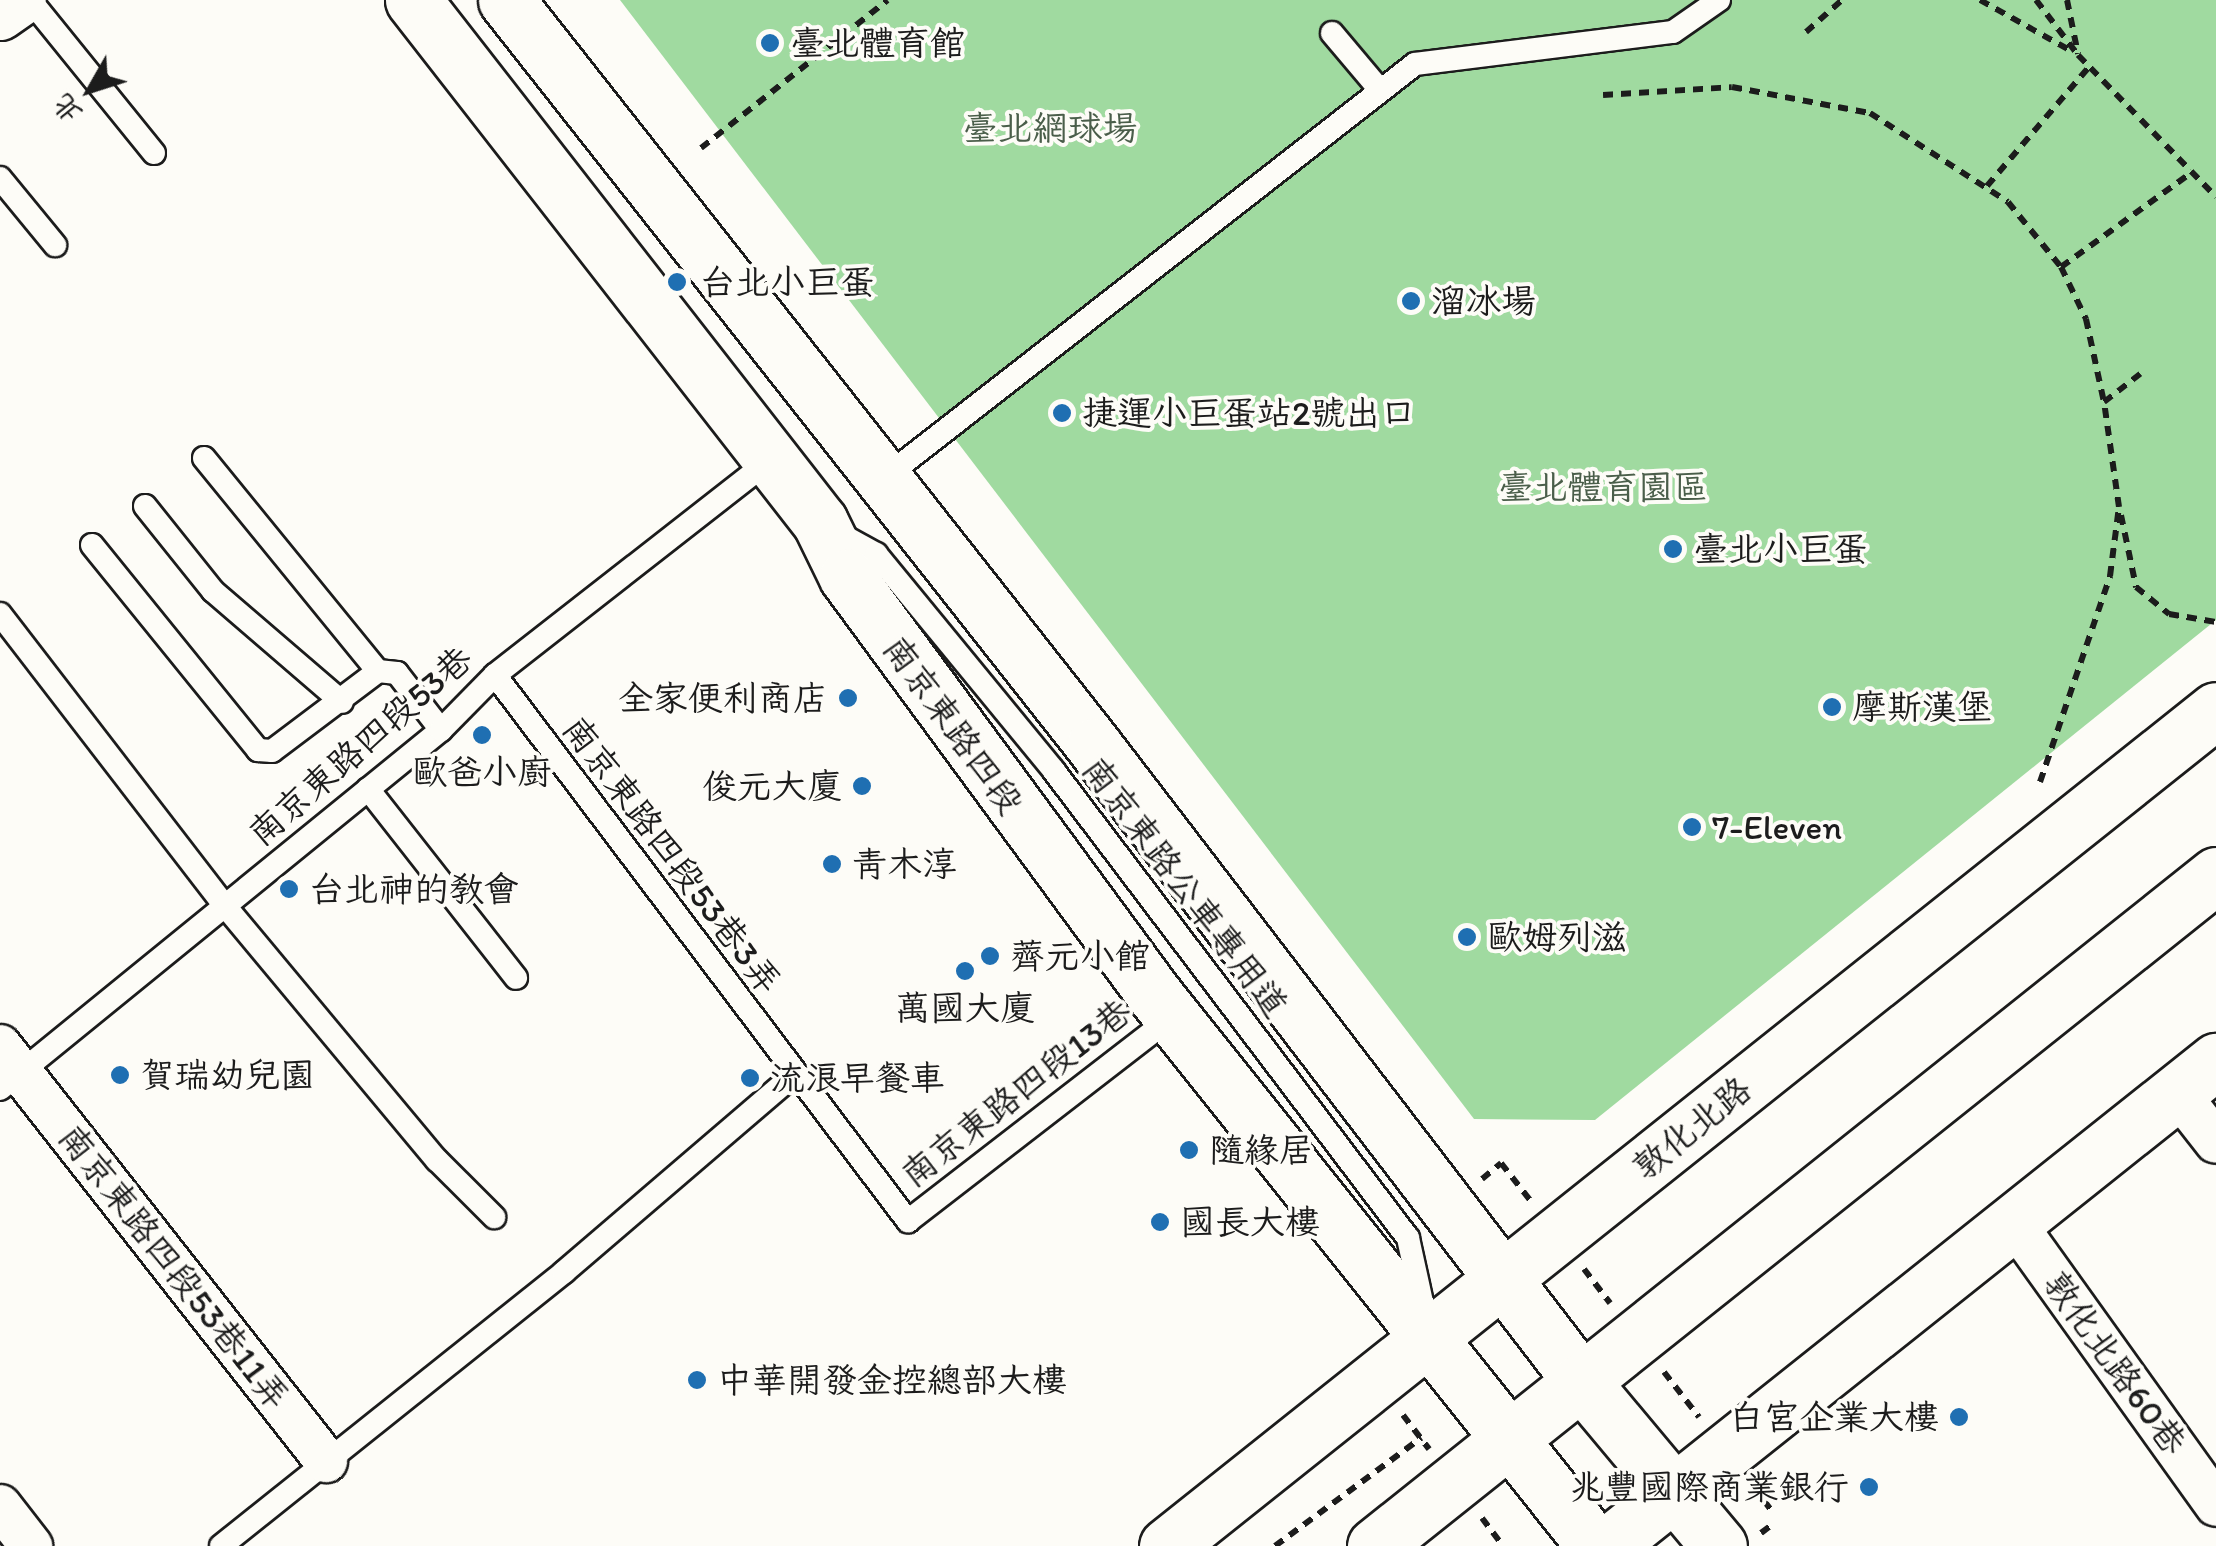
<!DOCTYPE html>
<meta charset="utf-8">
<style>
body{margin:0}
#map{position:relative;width:2216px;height:1546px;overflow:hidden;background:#fdfcf7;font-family:Itim,"LXGW WenKai TC",sans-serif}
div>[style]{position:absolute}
.green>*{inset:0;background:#a0daa0}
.path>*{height:6px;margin-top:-3px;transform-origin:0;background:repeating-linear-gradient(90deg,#1c1c1c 0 10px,transparent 0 18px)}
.roads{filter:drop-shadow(2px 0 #1c1c1c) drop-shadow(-2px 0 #1c1c1c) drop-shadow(0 2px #1c1c1c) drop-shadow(0 -2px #1c1c1c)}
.service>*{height:22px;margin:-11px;padding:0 11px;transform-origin:11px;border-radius:11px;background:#fdfcf7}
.minor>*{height:42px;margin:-21px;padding:0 21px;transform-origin:21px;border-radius:21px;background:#fdfcf7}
.tertiary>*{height:52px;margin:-26px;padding:0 26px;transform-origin:26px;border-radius:26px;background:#fdfcf7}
.secondary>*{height:55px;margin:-27.5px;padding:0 27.5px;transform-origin:27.5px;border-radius:27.5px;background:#fdfcf7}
.dots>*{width:28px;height:28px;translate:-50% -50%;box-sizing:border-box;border:5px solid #fdfcf7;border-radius:50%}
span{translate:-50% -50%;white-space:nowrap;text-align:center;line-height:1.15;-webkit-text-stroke:8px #fdfcf7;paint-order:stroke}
.poi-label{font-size:35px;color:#1c1c1c}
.left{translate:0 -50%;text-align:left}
.right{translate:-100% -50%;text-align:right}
.park-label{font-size:35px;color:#4a5e4a}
.street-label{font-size:35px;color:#1c1c1c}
.north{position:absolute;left:40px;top:40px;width:100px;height:100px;-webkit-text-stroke:8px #fdfcf7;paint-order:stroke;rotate:231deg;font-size:28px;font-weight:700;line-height:40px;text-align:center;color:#1c1c1c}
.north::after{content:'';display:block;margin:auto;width:35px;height:45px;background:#1c1c1c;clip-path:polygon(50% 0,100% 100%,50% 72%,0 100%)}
</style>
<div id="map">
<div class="green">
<i style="clip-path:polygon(620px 0,2216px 0,2216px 620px,1595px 1120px,1474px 1119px)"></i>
</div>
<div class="path">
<i style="left:1980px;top:0;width:107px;rotate:29.2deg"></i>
<i style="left:2036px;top:0;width:69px;rotate:52.6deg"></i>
<i style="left:2078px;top:55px;width:198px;rotate:45.8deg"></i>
<i style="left:2067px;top:0;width:55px;rotate:78.5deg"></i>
<i style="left:1806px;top:32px;width:48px;rotate:-41.6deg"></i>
<i style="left:1603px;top:95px;width:129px;rotate:-3.5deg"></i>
<i style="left:1732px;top:87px;width:140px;rotate:10.7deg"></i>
<i style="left:1870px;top:113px;width:164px;rotate:32.8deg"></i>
<i style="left:2008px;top:202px;width:84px;rotate:50.8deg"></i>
<i style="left:2061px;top:267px;width:58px;rotate:64.3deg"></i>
<i style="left:2086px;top:319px;width:85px;rotate:77.8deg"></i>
<i style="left:2104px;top:402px;width:46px;rotate:-37.9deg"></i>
<i style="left:701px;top:148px;width:238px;rotate:-38.4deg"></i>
<i style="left:1987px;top:186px;width:157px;rotate:-49.4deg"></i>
<i style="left:2061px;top:267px;width:162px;rotate:-35.9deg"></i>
<i style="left:2121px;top:515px;width:74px;rotate:78.2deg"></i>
<i style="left:2136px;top:587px;width:43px;rotate:39.3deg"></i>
<i style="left:2169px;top:614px;width:48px;rotate:9.7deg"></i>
<i style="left:2040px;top:782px;width:218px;rotate:-71.2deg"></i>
<i style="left:2110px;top:576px;width:70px;rotate:-82.6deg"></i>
<i style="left:2119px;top:507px;width:106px;rotate:-98.1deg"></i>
<i style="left:1482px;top:1179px;width:25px;rotate:-40deg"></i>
<i style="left:1501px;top:1163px;width:47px;rotate:51.9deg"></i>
<i style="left:1584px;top:1269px;width:43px;rotate:52.6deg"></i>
<i style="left:1664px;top:1372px;width:57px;rotate:52.1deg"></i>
<i style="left:1403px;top:1415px;width:43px;rotate:52.6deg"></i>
<i style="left:1753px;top:1486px;width:35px;rotate:53deg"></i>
<i style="left:1482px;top:1518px;width:35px;rotate:53deg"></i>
<i style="left:1761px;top:1533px;width:15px;rotate:-37deg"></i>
<i style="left:1275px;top:1546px;width:182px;rotate:-36.5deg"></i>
</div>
<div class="roads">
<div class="service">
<i style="left:30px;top:0;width:197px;rotate:51deg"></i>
<i style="left:1332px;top:33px;width:75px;rotate:49.9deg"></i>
<i style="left:0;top:178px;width:87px;rotate:50.6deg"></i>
<i style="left:204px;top:458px;width:275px;rotate:50.8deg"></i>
<i style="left:884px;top:478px;width:673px;rotate:-37.94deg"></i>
<i style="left:1415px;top:64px;width:260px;rotate:-7.1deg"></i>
<i style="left:1673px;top:32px;width:56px;rotate:-34.8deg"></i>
<i style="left:145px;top:506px;width:109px;rotate:51.3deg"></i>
<i style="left:213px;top:591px;width:170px;rotate:40.7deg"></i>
<i style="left:836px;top:532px;width:46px;rotate:28.8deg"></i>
<i style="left:876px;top:554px;width:281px;rotate:50.6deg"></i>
<i style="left:1054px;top:771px;width:586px;rotate:52.84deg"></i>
<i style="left:1408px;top:1238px;width:71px;rotate:77.7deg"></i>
<i style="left:92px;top:545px;width:264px;rotate:51deg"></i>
<i style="left:258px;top:750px;width:14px;rotate:4deg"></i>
<i style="left:272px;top:751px;width:133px;rotate:-37deg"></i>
<i style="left:378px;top:671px;width:19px;rotate:6deg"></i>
<i style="left:397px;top:673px;width:72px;rotate:52.3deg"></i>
<i style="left:0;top:614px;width:369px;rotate:52.4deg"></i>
<i style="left:225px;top:906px;width:331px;rotate:50.2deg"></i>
<i style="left:437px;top:1160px;width:81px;rotate:45deg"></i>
<i style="left:495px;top:675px;width:685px;rotate:52.9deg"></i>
<i style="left:908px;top:1221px;width:334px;rotate:-37.7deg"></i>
<i style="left:368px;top:789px;width:240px;rotate:51.9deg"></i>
<i style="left:0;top:1089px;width:569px;rotate:-39.15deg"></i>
<i style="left:441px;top:730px;width:77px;rotate:-45.5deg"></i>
<i style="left:495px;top:675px;width:349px;rotate:-38deg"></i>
<i style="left:221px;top:1546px;width:439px;rotate:-38.6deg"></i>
<i style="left:564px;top:1272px;width:301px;rotate:-40.6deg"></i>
</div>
<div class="minor">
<i style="left:0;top:1046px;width:528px;rotate:51.85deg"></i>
<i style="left:2177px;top:1092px;width:63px;rotate:52deg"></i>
<i style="left:2013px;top:1221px;width:349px;rotate:54.4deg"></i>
<i style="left:0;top:1506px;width:51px;rotate:52.2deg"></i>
</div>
<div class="tertiary">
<i style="left:0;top:14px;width:24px;rotate:-35deg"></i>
</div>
<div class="secondary">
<i style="left:413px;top:0;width:662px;rotate:52.06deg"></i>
<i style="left:820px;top:522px;width:61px;rotate:63.9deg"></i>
<i style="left:847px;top:577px;width:518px;rotate:53.64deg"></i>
<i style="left:1154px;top:994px;width:707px;rotate:51.38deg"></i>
<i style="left:506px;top:0;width:950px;rotate:51.75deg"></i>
<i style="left:1094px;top:746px;width:800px;rotate:52.51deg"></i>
<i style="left:1581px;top:1381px;width:215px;rotate:50.1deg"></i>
<i style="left:1167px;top:1546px;width:1341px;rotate:-38.55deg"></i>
<i style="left:1375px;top:1546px;width:1076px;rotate:-38.58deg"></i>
<i style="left:1607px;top:1546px;width:779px;rotate:-38.53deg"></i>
</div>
</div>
<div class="dots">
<i style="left:770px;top:43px;background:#1f6fb2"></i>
<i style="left:677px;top:282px;background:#1f6fb2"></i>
<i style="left:1411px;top:301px;background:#1f6fb2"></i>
<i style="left:1062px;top:413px;background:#1f6fb2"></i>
<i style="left:1673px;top:549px;background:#1f6fb2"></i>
<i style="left:848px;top:698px;background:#1f6fb2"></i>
<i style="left:1832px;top:707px;background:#1f6fb2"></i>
<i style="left:482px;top:735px;background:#1f6fb2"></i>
<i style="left:862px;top:786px;background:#1f6fb2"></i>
<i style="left:1692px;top:827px;background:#1f6fb2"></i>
<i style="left:832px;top:864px;background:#1f6fb2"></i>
<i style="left:289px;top:889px;background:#1f6fb2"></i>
<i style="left:1467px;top:937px;background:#1f6fb2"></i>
<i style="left:990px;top:956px;background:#1f6fb2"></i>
<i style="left:965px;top:971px;background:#1f6fb2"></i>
<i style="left:120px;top:1075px;background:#1f6fb2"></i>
<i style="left:750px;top:1078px;background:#1f6fb2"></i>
<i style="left:1189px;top:1150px;background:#1f6fb2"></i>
<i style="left:1160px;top:1222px;background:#1f6fb2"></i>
<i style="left:697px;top:1380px;background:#1f6fb2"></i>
<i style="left:1959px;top:1417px;background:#1f6fb2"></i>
<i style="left:1869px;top:1487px;background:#1f6fb2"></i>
</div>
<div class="poi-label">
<span class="left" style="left:790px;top:43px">臺北體育館</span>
<span class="left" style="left:700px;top:282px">台北小巨蛋</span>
<span class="left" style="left:1431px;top:301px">溜冰場</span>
<span class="left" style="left:1082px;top:413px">捷運小巨蛋站2號出口</span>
<span class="left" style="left:1693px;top:549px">臺北小巨蛋</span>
<span class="right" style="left:828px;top:698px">全家便利商店</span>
<span class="left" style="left:1852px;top:707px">摩斯漢堡</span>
<span style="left:482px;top:772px">歐爸小廚</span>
<span class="right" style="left:842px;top:786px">俊元大廈</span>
<span class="left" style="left:1712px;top:827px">7-Eleven</span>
<span class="left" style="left:852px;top:864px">青木淳</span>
<span class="left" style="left:309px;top:889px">台北神的教會</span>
<span class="left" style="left:1487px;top:937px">歐姆列滋</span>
<span class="left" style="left:1010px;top:956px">薺元小館</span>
<span style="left:965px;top:1008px">萬國大廈</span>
<span class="left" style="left:140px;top:1075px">賀瑞幼兒園</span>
<span class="left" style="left:770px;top:1078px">流浪早餐車</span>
<span class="left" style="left:1209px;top:1150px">隨緣居</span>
<span class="left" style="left:1180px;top:1222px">國長大樓</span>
<span class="left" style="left:717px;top:1380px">中華開發金控總部大樓</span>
<span class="right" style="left:1939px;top:1417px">白宮企業大樓</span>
<span class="right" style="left:1849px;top:1487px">兆豐國際商業銀行</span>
</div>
<div class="park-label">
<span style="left:1050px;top:128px">臺北網球場</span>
<span style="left:1603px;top:487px">臺北體育園區</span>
</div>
<div class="street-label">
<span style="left:953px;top:725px;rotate:54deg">南京東路四段</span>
<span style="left:360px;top:746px;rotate:-41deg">南京東路四段53巷</span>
<span style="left:672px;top:855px;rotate:53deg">南京東路四段53巷3弄</span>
<span style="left:1185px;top:887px;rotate:53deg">南京東路公車專用道</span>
<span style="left:1016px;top:1093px;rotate:-38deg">南京東路四段13巷</span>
<span style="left:1692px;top:1128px;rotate:-39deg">敦化北路</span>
<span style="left:174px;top:1267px;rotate:52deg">南京東路四段53巷11弄</span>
<span style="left:2115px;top:1363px;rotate:54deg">敦化北路60巷</span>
</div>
<div class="north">北</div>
</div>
